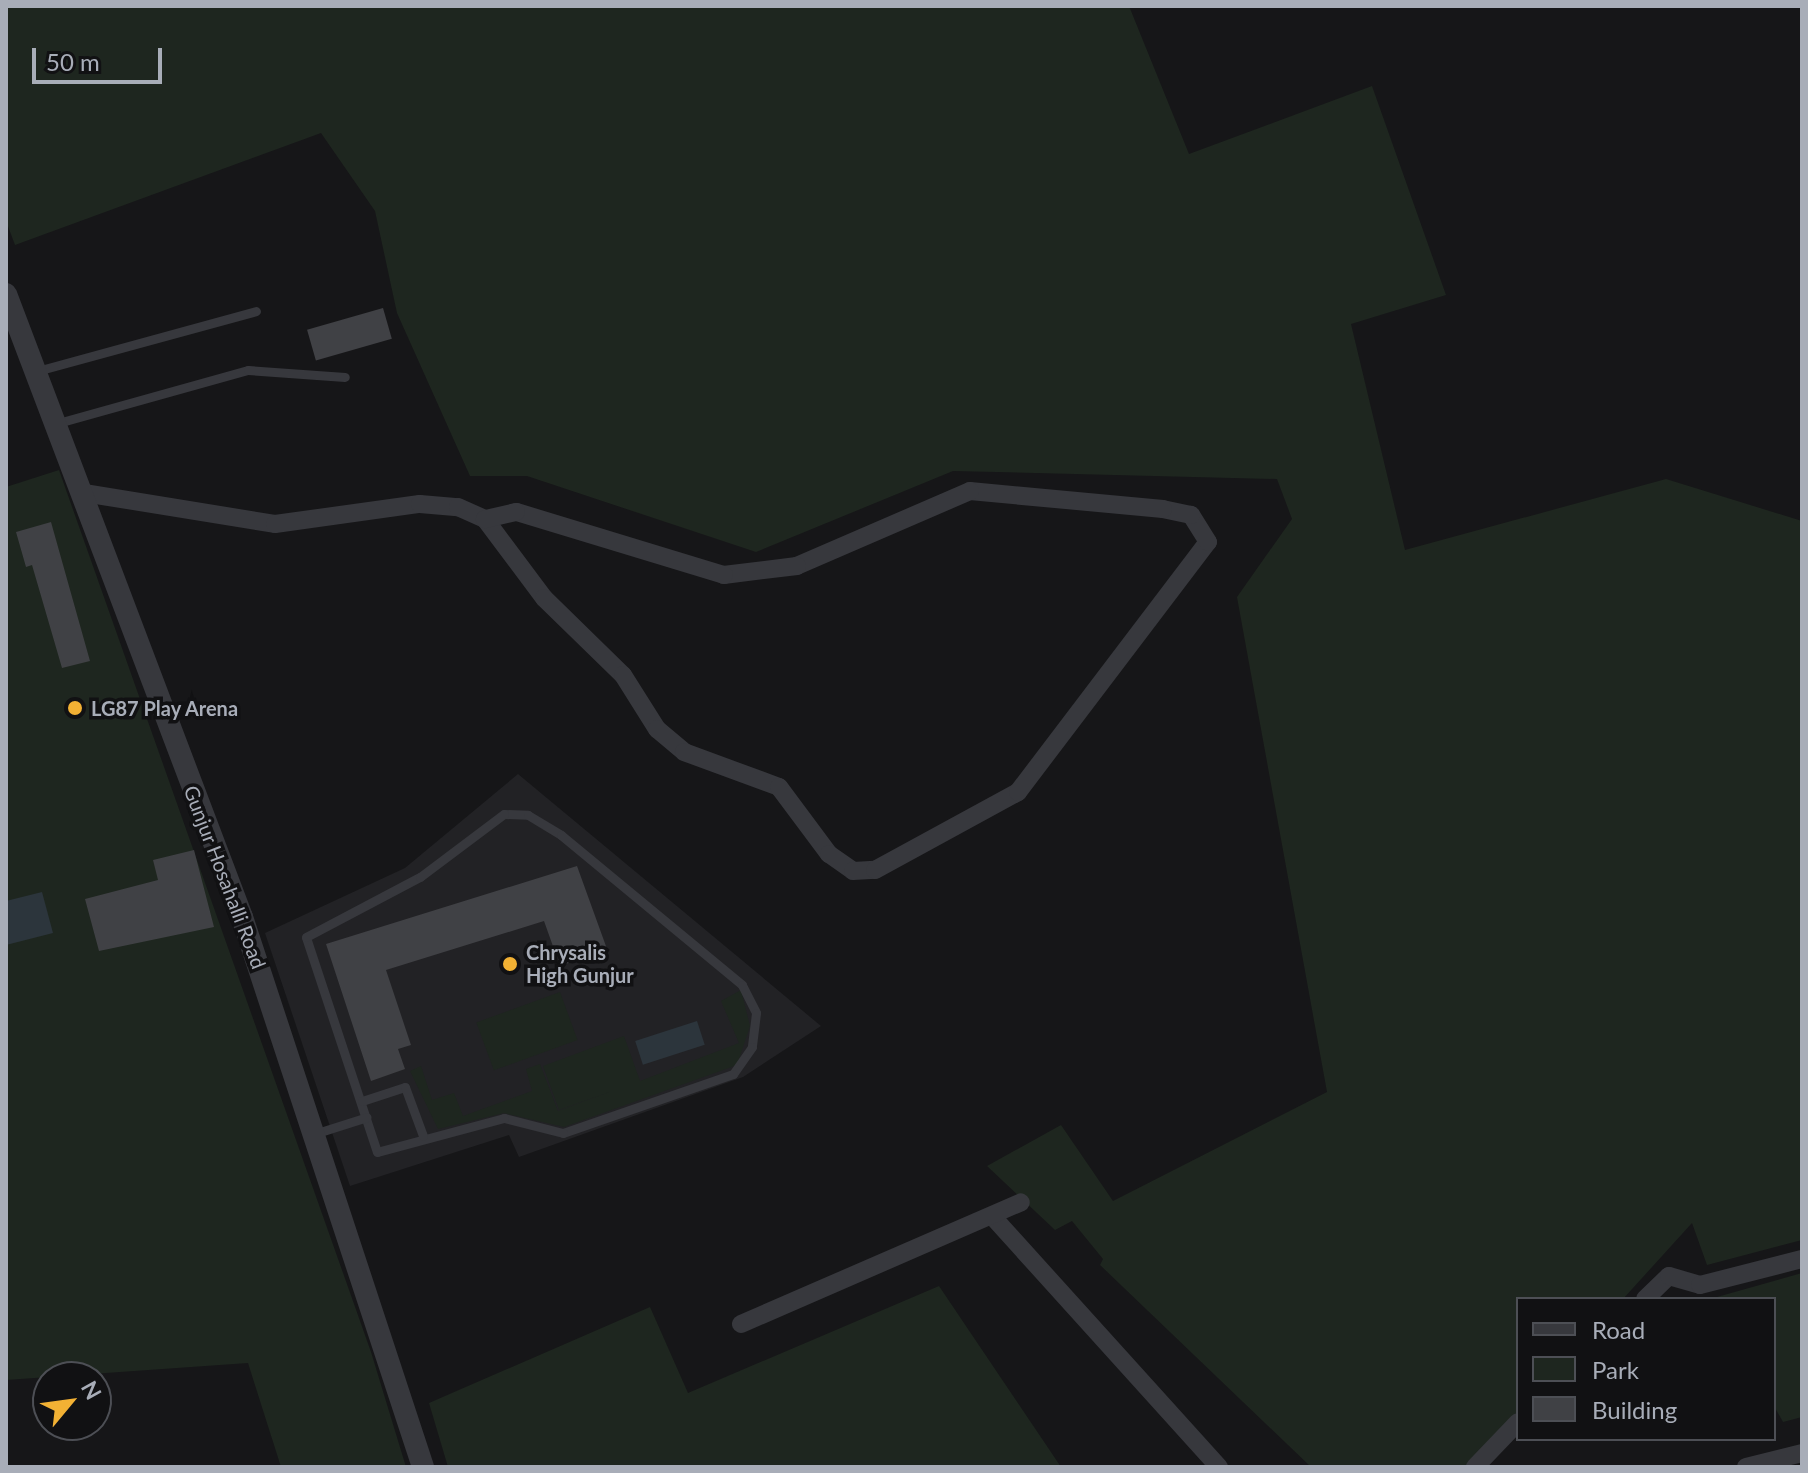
<!DOCTYPE html>
<style>
body{margin:0}
#map{position:relative;width:1808px;height:1473px;overflow:hidden;background:#161618;font-family:Lato,sans-serif}
div>[style]{position:absolute}
.built>*{inset:0;background:#222225}
.green>*{inset:0;background:#1e261f;transform-origin:0 0}
.water>*{inset:0;background:#2c353c;transform-origin:0 0}
.building>*{inset:0;background:#404145;transform-origin:0 0}
.service>*{height:9px;margin:-4.5px;padding:0 4.5px;transform-origin:4.5px;border-radius:4.5px;background:#37383d}
.minor>*{height:18px;margin:-9px;padding:0 9px;transform-origin:9px;border-radius:9px;background:#37383d}
.tertiary>*{height:22px;margin:-11px;padding:0 11px;transform-origin:11px;border-radius:11px;background:#37383d}
.dots>*{width:22px;height:22px;translate:-50% -50%;box-sizing:border-box;border:4px solid #111113;border-radius:50%}
span{translate:-50% -50%;white-space:nowrap;text-align:center;line-height:1.15;-webkit-text-stroke:7px #111113;paint-order:stroke}
.poi-label{font-size:20px;color:#a8adb8;font-weight:700}
.left{translate:0 -50%;text-align:left}
.street-label{font-size:20px;color:#a8adb8}
.frame{position:absolute;inset:0;border:8px solid #a8adb8;pointer-events:none}
.legend{position:absolute;left:1516px;top:1297px;width:260px;height:144px;box-sizing:border-box;background:#111113;border:2px solid #4d4f55;margin:0;padding:10px 14px;list-style:none;font-size:24px;color:#a8adb8}
.legend li{display:flex;align-items:center;gap:16px;height:40px}
.legend b{width:40px;border:2px solid #4d4f55}
.north{position:absolute;left:32px;top:1361px;width:80px;height:80px;box-sizing:border-box;background:#111113;border:2px solid #4d4f55;border-radius:50%;rotate:61deg;font-size:22px;font-weight:700;line-height:32px;text-align:center;color:#a8adb8}
.north::after{content:'';display:block;margin:auto;width:28px;height:36px;background:#f2b134;clip-path:polygon(50% 0,100% 100%,50% 72%,0 100%)}
.scale{position:absolute;left:32px;top:48px;width:130px;height:36px;box-sizing:border-box;border:4px solid #a8adb8;border-top:0;padding-left:10px;font-size:24px;line-height:28px;white-space:nowrap;color:#a8adb8;-webkit-text-stroke:6px #111113;paint-order:stroke}
</style>
<div id="map">
<div class="built">
<i style="clip-path:polygon(518px 774px,821px 1026px,743px 1077px,519px 1157px,509px 1135px,350px 1186px,265px 933px,405px 868px)"></i>
</div>
<div class="green">
<i style="clip-path:polygon(6px 6px,1129px 6px,1189px 154px,1372px 86px,1446px 295px,1351px 324px,1405px 550px,1666px 479px,1802px 521px,1802px 1240px,1707px 1265px,1692px 1223px,1623px 1299px,1518px 1299px,1518px 1414px,1470px 1467px,1311px 1467px,1100px 1265px,1103px 1259px,1072px 1221px,1055px 1230px,987px 1166px,1061px 1125px,1113px 1201px,1327px 1092px,1237px 597px,1292px 519px,1277px 479px,953px 471px,756px 552px,527px 476px,470px 476px,397px 313px,375px 211px,321px 133px,15px 245px,6px 221px)"></i>
<i style="clip-path:polygon(59px 470px,371px 1352px,406px 1467px,281px 1467px,248px 1363px,6px 1380px,6px 487px)"></i>
<i style="clip-path:polygon(741px 990px,750px 1026px,737px 1065px,564px 1127px,504px 1113px,438px 1129px,410px 1071px,421px 1066px,432px 1100px,454px 1093px,463px 1116px,532px 1091px,526px 1069px,540px 1064px,558px 1111px,612px 1091px,559px 1110px,543px 1066px,624px 1036px,640px 1081px,739px 1043px,721px 1001px)"></i>
<i style="left:560px;top:992px;width:51px;height:89px;rotate:70deg"></i>
<i style="clip-path:polygon(1802px 1273px,1802px 1417px,1783px 1422px,1774px 1406px,1774px 1299px,1717px 1297px)"></i>
<i style="clip-path:polygon(939px 1286px,1061px 1467px,448px 1467px,429px 1403px,650px 1307px,688px 1393px)"></i>
</div>
<div class="water">
<i style="clip-path:polygon(42px 892px,53px 933px,6px 945px,6px 901px)"></i>
<i style="left:697px;top:1021px;width:25px;height:65px;rotate:72deg"></i>
</div>
<div class="building">
<i style="left:383px;top:308px;width:32px;height:79px;rotate:74deg"></i>
<i style="clip-path:polygon(51px 522px,90px 661px,62px 668px,32px 565px,26px 567px,16px 532px)"></i>
<i style="clip-path:polygon(194px 850px,214px 927px,99px 951px,85px 899px,158px 880px,153px 860px)"></i>
<i style="clip-path:polygon(577px 866px,607px 949px,560px 966px,544px 921px,386px 970px,411px 1045px,398px 1049px,405px 1069px,371px 1081px,326px 944px)"></i>
</div>
<div class="service">
<i style="left:37px;top:371px;width:227px;rotate:-15.3deg"></i>
<i style="left:58px;top:423px;width:197px;rotate:-15.6deg"></i>
<i style="left:248px;top:370px;width:97px;rotate:4.1deg"></i>
<i style="left:504px;top:814px;width:24px;rotate:2deg"></i>
<i style="left:528px;top:815px;width:39px;rotate:31deg"></i>
<i style="left:561px;top:835px;width:235px;rotate:39.6deg"></i>
<i style="left:742px;top:985px;width:31px;rotate:63deg"></i>
<i style="left:756px;top:1013px;width:34px;rotate:97deg"></i>
<i style="left:752px;top:1047px;width:33px;rotate:125deg"></i>
<i style="left:733px;top:1074px;width:180px;rotate:160.9deg"></i>
<i style="left:563px;top:1133px;width:61px;rotate:-165.7deg"></i>
<i style="left:504px;top:1118px;width:131px;rotate:165deg"></i>
<i style="left:377px;top:1152px;width:226px;rotate:-108.3deg"></i>
<i style="left:306px;top:937px;width:129px;rotate:-27.8deg"></i>
<i style="left:420px;top:877px;width:105px;rotate:-36.9deg"></i>
<i style="left:362px;top:1101px;width:45px;rotate:-18deg"></i>
<i style="left:405px;top:1087px;width:52px;rotate:69.8deg"></i>
<i style="left:317px;top:1133px;width:52px;rotate:-17.7deg"></i>
</div>
<div class="minor">
<i style="left:84px;top:493px;width:193px;rotate:9.2deg"></i>
<i style="left:275px;top:524px;width:146px;rotate:-7.9deg"></i>
<i style="left:420px;top:504px;width:38px;rotate:5deg"></i>
<i style="left:458px;top:507px;width:30px;rotate:24deg"></i>
<i style="left:485px;top:519px;width:99px;rotate:53.2deg"></i>
<i style="left:544px;top:598px;width:110px;rotate:44.3deg"></i>
<i style="left:623px;top:675px;width:64px;rotate:57.8deg"></i>
<i style="left:657px;top:729px;width:35px;rotate:40deg"></i>
<i style="left:684px;top:752px;width:101px;rotate:20.2deg"></i>
<i style="left:779px;top:787px;width:84px;rotate:53.3deg"></i>
<i style="left:829px;top:854px;width:29px;rotate:35deg"></i>
<i style="left:853px;top:871px;width:22px;rotate:-3deg"></i>
<i style="left:875px;top:870px;width:163px;rotate:-28.6deg"></i>
<i style="left:1018px;top:792px;width:314px;rotate:-52.8deg"></i>
<i style="left:1208px;top:542px;width:32px;rotate:-122deg"></i>
<i style="left:1191px;top:515px;width:29px;rotate:-168deg"></i>
<i style="left:1163px;top:509px;width:194px;rotate:-174.7deg"></i>
<i style="left:970px;top:491px;width:189px;rotate:156.6deg"></i>
<i style="left:797px;top:566px;width:74px;rotate:173deg"></i>
<i style="left:724px;top:575px;width:217px;rotate:-163.1deg"></i>
<i style="left:516px;top:512px;width:32px;rotate:167deg"></i>
<i style="left:993px;top:1217px;width:337px;rotate:47.9deg"></i>
<i style="left:1645px;top:1299px;width:33px;rotate:-44deg"></i>
<i style="left:1669px;top:1276px;width:32px;rotate:16deg"></i>
<i style="left:1700px;top:1285px;width:105px;rotate:-14.3deg"></i>
<i style="left:741px;top:1324px;width:305px;rotate:-23.5deg"></i>
<i style="left:1475px;top:1467px;width:62px;rotate:-46.3deg"></i>
<i style="left:1746px;top:1467px;width:58px;rotate:-14deg"></i>
</div>
<div class="tertiary">
<i style="left:6px;top:294px;width:666px;rotate:69.25deg"></i>
<i style="left:242px;top:917px;width:579px;rotate:71.78deg"></i>
</div>
<div class="dots">
<i style="left:75px;top:708px;background:#f2b134"></i>
<i style="left:510px;top:964px;background:#f2b134"></i>
</div>
<div class="poi-label">
<span class="left" style="left:91px;top:708px">LG87 Play Arena</span>
<span class="left" style="left:526px;top:964px">Chrysalis<br>High Gunjur</span>
</div>
<div class="street-label">
<span style="left:225px;top:877px;rotate:69deg">Gunjur Hosahalli Road</span>
</div>
<div class="frame"></div>
<ul class="legend">
<li><b style="height:10px;background:#37383d"></b>Road</li>
<li><b style="height:22px;background:#1e261f"></b>Park</li>
<li><b style="height:22px;background:#404145"></b>Building</li>
</ul>
<div class="north">N</div>
<div class="scale">50 m</div>
</div>
